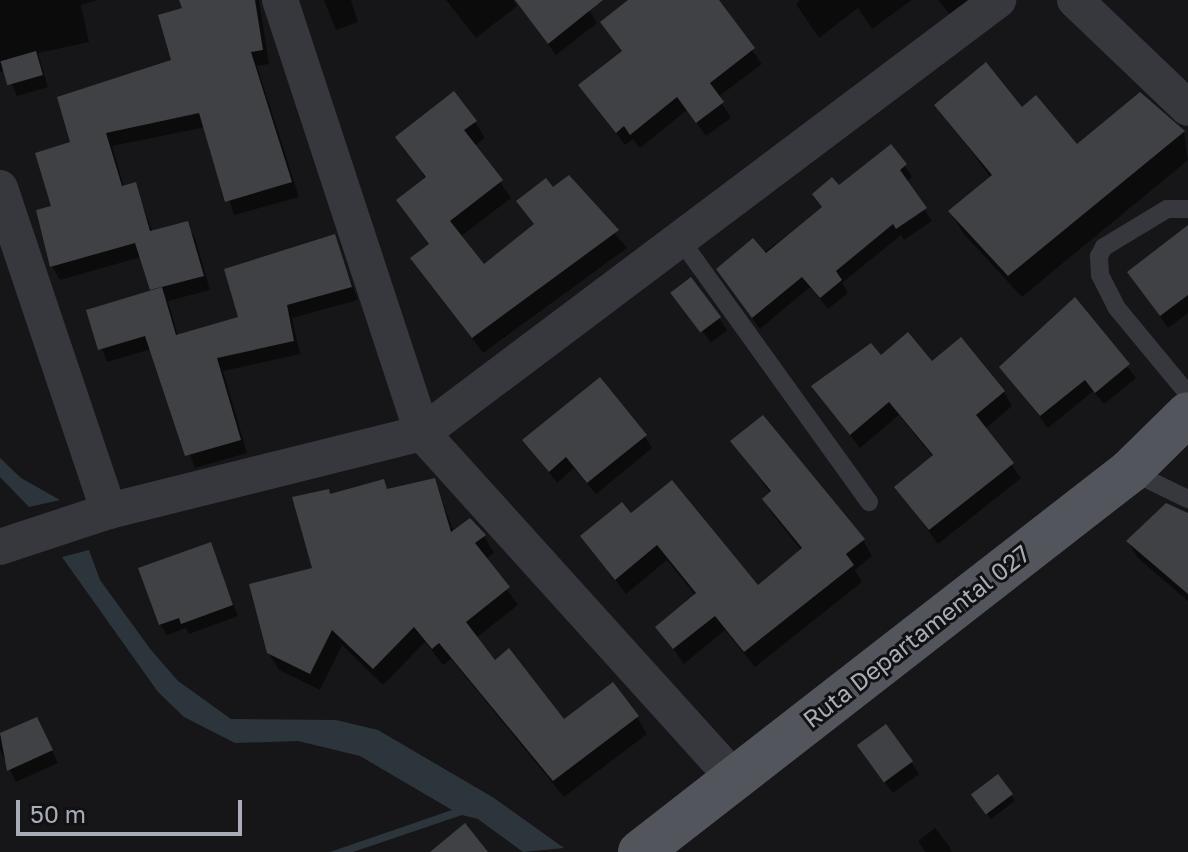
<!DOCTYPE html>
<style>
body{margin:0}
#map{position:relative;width:1188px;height:852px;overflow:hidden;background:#161618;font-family:"Golos Text",sans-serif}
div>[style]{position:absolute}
.water>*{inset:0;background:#2c353c}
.shadow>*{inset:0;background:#0007}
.building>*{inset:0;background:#404145;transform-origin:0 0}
.service>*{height:18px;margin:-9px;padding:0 9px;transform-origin:9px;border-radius:9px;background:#37383d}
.minor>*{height:36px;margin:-18px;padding:0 18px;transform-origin:18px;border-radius:18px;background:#37383d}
.primary>*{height:44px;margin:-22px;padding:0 22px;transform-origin:22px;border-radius:22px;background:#53555c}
span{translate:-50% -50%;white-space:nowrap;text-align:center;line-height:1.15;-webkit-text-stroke:6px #111113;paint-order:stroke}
.street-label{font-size:24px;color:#a8adb8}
.scale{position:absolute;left:16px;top:800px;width:226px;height:36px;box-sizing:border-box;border:4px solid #a8adb8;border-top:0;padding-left:10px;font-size:24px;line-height:28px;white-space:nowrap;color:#a8adb8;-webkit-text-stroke:6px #111113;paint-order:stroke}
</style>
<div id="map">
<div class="water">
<i style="clip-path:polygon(0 458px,21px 478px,60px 500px,29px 507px,0 477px)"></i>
<i style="clip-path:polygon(89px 550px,100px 580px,151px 650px,178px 681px,231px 719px,336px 720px,378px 730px,494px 798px,564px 848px,523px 852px,478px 819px,462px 815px,353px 852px,330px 852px,452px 810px,360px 756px,298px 741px,235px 743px,184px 717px,158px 692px,62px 557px)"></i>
</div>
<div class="shadow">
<i style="clip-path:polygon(0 0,98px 0,81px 5px,89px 42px,38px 53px,48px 87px,17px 96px,5px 70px,0 72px)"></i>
<i style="clip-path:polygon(181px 0,259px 0,269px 64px,257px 66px,299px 197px,234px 215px,206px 127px,112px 146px,124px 187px,135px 184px,153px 233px,187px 224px,195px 238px,210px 290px,168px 301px,178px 336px,240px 318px,334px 237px,358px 300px,292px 318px,300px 354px,223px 371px,247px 453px,195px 468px,151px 349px,107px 362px,88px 311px,154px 292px,141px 257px,60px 280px,52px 266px,53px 207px,73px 144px,173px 61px,184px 10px)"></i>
<i style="clip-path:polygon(324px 0,351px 0,358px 22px,336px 30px)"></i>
<i style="clip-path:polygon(446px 0,513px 0,517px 6px,476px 38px)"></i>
<i style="clip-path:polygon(557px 0,582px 0,597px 23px,556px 55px,539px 32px)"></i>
<i style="clip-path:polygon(631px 0,716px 0,762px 64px,718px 97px,731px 118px,706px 136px,687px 110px,640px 148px,633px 139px,625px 145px,581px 85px,623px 53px,602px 22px)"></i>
<i style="clip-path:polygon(800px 0,912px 0,872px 29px,858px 8px,819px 38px,796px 4px)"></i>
<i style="clip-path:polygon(938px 0,975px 0,953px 18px)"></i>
<i style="clip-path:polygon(1140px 94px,1184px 132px,1188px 160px,1022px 297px,963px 233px,950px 211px,991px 178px,937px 105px,1021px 110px,1076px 147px)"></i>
<i style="clip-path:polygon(475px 122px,485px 138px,474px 146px,511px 198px,460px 237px,483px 267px,535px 226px,519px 201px,552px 190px,568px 178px,627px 248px,483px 353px,413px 259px,430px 246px,399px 201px,426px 179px,398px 137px)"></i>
<i style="clip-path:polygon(905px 166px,912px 177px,906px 182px,932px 221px,904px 240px,901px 235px,842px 283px,848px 293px,828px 309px,810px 287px,760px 329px,725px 281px,823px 209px,814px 195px)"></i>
<i style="clip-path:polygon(1188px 236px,1188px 313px,1168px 328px,1129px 272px)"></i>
<i style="clip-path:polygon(674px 293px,719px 318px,727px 330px,711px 343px)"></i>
<i style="clip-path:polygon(1075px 300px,1136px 378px,1104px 404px,1093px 391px,1048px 428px,1002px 367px)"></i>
<i style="clip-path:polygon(880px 358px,932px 364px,1004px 392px,1012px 406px,985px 429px,1021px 478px,938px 544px,897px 487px,933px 457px,899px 415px,860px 448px,813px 386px)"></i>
<i style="clip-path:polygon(645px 436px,652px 448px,596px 494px,574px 468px,557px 483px,525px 441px)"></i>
<i style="clip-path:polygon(733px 442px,863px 540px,872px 556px,855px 570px,862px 582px,755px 667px,725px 630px,684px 664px,658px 627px,696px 596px,667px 560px,626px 594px,583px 537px,631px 516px,757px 587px,802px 551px,773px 515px,764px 500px,771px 494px)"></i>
<i style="clip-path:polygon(434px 480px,454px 532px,484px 536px,494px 553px,485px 559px,518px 605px,476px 638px,494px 663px,564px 722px,637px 717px,647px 734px,564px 797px,451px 659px,443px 665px,425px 642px,383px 685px,342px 645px,320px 690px,279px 670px,268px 652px,314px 570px,330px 496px,383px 481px,388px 491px)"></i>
<i style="clip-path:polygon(1188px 516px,1188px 601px,1138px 558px,1128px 542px)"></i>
<i style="clip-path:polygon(210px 545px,238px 616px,189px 634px,186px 628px,167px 635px,160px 624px)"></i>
<i style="clip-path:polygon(36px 719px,58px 763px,16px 782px,0 750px,0 736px)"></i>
<i style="clip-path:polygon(867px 759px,911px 762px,919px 774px,893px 793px)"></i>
<i style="clip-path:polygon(998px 777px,1015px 801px,991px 819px,977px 800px)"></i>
<i style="clip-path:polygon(935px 828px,949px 846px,952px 852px,925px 852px,922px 847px,918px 841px)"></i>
</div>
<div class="building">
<i style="clip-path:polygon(179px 0,255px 0,263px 50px,251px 52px,292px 182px,225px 202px,199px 113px,106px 133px,122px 186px,136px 182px,150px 231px,188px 221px,204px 276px,150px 290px,135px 243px,50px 267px,36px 210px,51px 206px,35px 153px,70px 142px,57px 97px,171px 60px,158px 15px,182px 8px)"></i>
<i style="clip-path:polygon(515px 0,603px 0,548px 44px)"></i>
<i style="clip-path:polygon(628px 0,719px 0,755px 48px,710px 83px,724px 102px,696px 123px,677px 97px,630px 135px,624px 126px,616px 133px,578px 85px,622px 51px,600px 22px)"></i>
<i style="left:36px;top:51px;width:25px;height:37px;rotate:74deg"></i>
<i style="clip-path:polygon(986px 62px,1022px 107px,1036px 95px,1077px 144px,1140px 92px,1185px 131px,1008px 276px,948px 211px,992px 175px,934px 105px)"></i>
<i style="clip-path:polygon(454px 91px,477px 121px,464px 130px,503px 180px,450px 221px,484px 264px,534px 224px,516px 201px,546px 178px,553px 187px,569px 175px,619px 230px,472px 338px,410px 258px,429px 244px,396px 200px,426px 177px,395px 137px)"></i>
<i style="clip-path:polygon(891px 144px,907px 164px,900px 170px,927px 208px,896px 229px,893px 224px,836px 271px,842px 280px,820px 298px,802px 277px,752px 318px,716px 269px,753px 238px,766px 253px,822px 207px,812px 194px,832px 177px,839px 185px)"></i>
<i style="clip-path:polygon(1188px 225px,1188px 295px,1160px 316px,1127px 272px)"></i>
<i style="clip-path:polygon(335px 234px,352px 287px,287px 305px,294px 341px,217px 358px,241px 440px,185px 456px,145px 336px,98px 350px,86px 310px,162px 287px,176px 335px,238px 317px,224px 269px)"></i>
<i style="left:691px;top:277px;width:50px;height:26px;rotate:53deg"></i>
<i style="clip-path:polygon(1075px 297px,1130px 364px,1095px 393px,1085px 380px,1040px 416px,999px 367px)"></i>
<i style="clip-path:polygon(908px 332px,932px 361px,961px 337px,1005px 391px,976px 415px,1014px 463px,929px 530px,894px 487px,933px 455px,889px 402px,850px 435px,811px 386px,871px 343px,881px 355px)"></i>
<i style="clip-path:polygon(600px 377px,647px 435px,587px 483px,566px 457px,549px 472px,522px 440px)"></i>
<i style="clip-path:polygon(763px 415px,865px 539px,846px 554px,854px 565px,744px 652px,715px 616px,673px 649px,655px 627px,696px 593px,657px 545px,615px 580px,580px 536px,622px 502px,631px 513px,672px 480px,758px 585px,802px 548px,762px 499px,771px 491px,730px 441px)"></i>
<i style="clip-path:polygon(435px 478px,451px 532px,470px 518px,486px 535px,475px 543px,510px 587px,466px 622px,495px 660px,509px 648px,564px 719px,613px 682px,639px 716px,553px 781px,439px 643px,432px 649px,414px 627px,373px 669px,332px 630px,310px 674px,267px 653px,249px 584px,312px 568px,292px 497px,329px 489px,330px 494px,384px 479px,387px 489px)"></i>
<i style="clip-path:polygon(1166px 503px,1188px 513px,1188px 594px,1126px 541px)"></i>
<i style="clip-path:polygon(211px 542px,233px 605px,181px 624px,179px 618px,159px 625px,138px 568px)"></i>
<i style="clip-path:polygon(37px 717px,53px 750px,7px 771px,0 733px)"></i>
<i style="left:886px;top:724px;width:46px;height:36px;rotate:54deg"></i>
<i style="left:998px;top:774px;width:25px;height:34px;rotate:53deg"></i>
<i style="clip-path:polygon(465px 823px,488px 852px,430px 852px)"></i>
</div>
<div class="service">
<i style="left:1188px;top:209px;width:21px;rotate:180deg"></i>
<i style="left:1167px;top:209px;width:74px;rotate:148.9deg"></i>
<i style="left:1104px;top:247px;width:10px;rotate:119deg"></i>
<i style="left:1099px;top:256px;width:19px;rotate:87deg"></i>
<i style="left:1100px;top:275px;width:36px;rotate:63deg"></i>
<i style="left:1116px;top:307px;width:113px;rotate:50.4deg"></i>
<i style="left:680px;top:239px;width:324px;rotate:54.3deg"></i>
<i style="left:1130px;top:471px;width:64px;rotate:25.8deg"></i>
</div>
<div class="minor">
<i style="left:280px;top:0;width:456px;rotate:71.8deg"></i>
<i style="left:422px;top:433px;width:464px;rotate:47.9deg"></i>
<i style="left:1075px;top:0;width:156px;rotate:43.7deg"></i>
<i style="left:0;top:188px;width:341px;rotate:71.4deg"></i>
<i style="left:0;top:547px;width:115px;rotate:-18.3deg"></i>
<i style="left:109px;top:511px;width:323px;rotate:-14deg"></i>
<i style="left:422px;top:433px;width:721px;rotate:-36.93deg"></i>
</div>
<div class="primary">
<i style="left:640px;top:852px;width:621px;rotate:-37.87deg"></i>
<i style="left:1130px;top:471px;width:81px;rotate:-44.5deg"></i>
</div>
<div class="street-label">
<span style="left:916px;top:636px;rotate:-38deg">Ruta Departamental 027</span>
</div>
<div class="scale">50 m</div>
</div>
